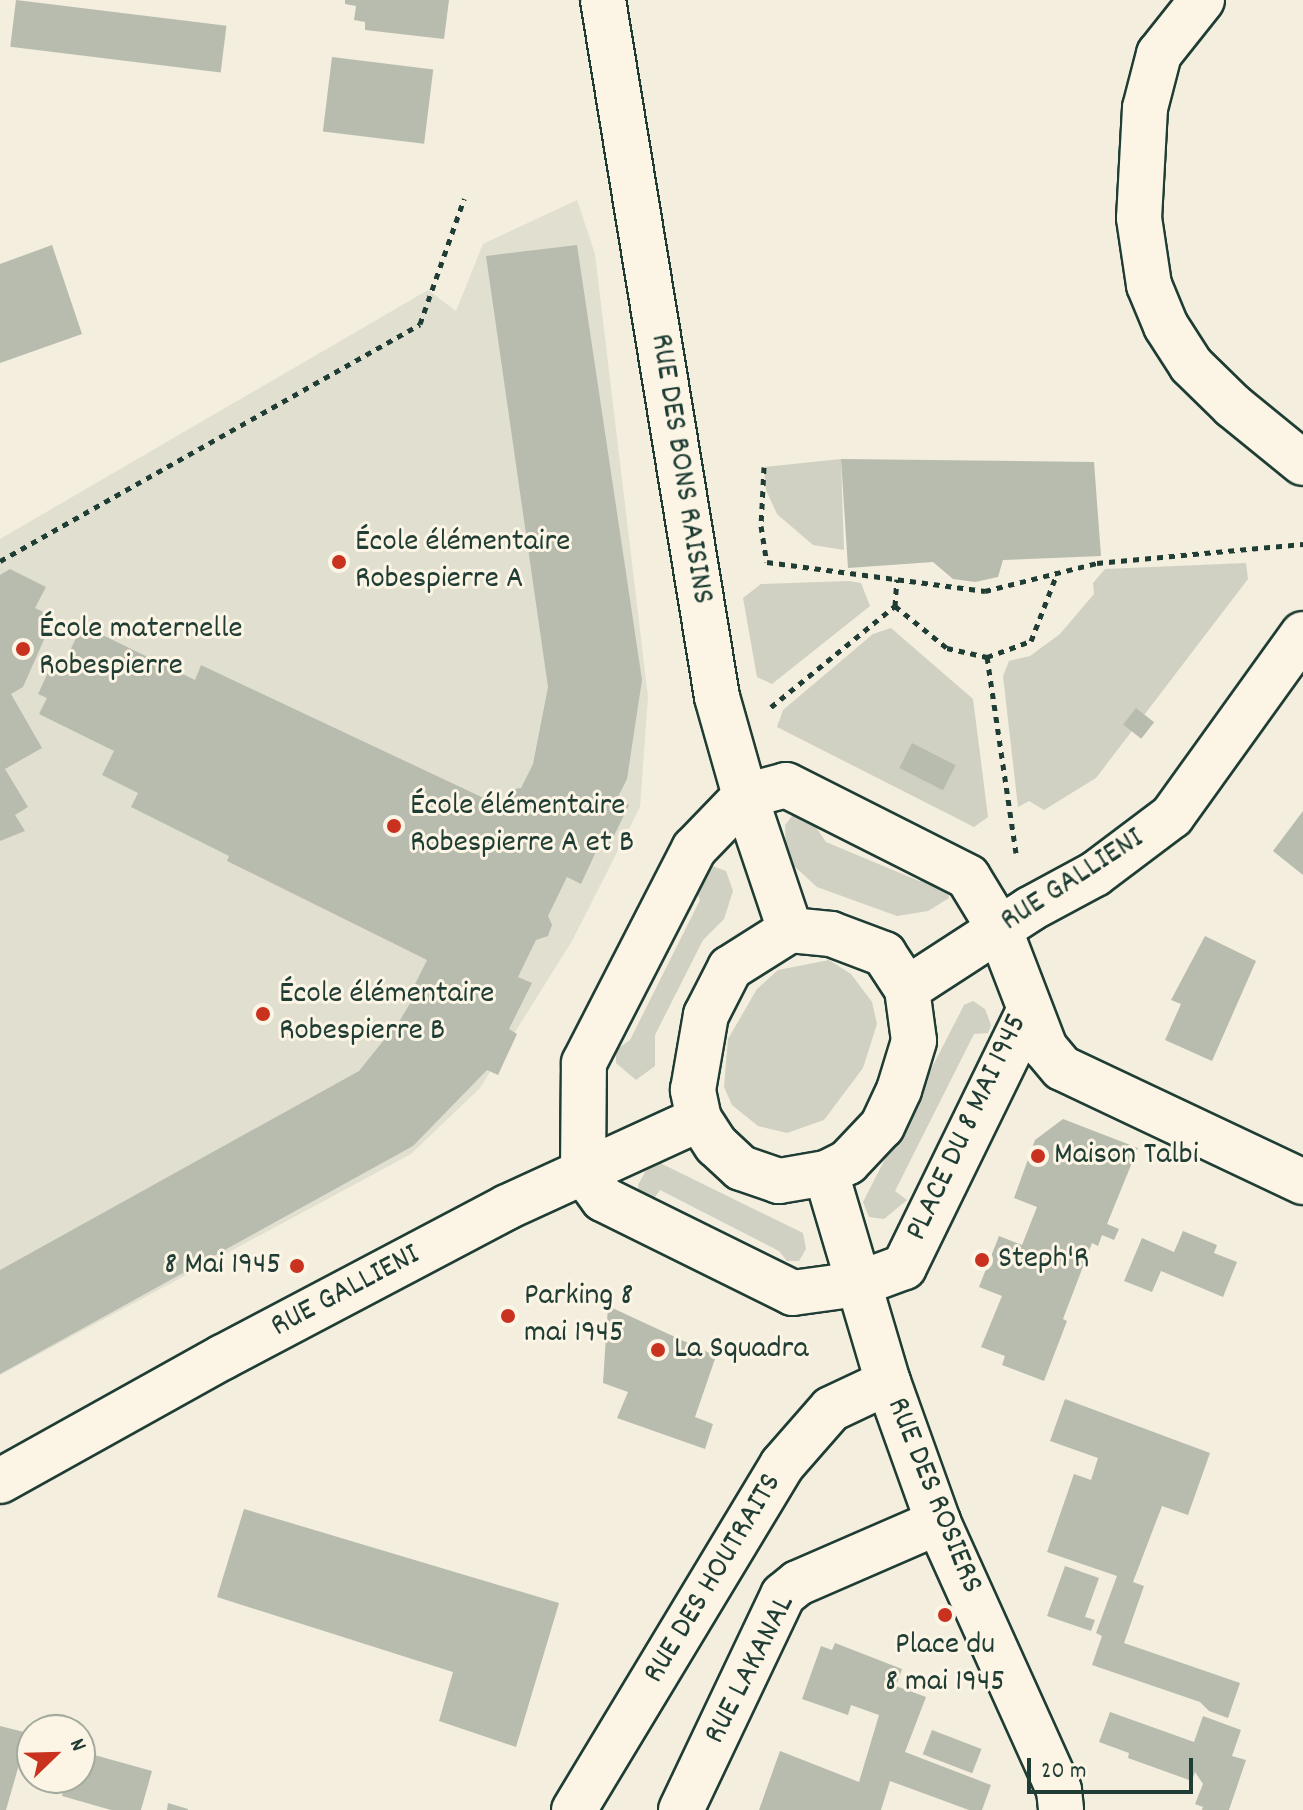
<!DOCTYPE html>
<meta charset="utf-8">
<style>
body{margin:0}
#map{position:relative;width:1303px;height:1810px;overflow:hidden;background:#f3eede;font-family:Dekko,sans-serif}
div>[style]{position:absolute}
.built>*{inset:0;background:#e1dfd0}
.green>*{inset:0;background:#d0d1c2}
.building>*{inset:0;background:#b8bcae;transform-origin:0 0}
.path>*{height:5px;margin-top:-2.5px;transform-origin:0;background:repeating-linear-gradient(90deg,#1f3d34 0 6px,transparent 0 12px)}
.roads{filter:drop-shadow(2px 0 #1f3d34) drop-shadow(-2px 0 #1f3d34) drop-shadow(0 2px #1f3d34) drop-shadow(0 -2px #1f3d34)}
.minor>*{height:44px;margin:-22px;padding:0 22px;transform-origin:22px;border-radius:22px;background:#fcf5e5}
.dots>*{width:22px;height:22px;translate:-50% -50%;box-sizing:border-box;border:4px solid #fcf5e5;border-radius:50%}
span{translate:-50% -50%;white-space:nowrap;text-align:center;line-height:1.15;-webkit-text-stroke:6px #fcf5e5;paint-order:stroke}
.street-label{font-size:32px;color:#1f3d34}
.poi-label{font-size:32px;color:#1f3d34}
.left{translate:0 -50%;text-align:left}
.right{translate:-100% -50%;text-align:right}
.north{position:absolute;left:16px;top:1714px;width:80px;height:80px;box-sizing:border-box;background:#fcf5e5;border:2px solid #a4ab9e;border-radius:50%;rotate:67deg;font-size:22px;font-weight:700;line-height:32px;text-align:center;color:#1f3d34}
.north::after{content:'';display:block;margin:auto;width:28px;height:36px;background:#c8321e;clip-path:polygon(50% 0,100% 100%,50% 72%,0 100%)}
.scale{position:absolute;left:1027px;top:1758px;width:166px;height:36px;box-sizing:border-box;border:4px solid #1f3d34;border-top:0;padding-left:10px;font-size:24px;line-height:28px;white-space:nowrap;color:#1f3d34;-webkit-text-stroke:6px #fcf5e5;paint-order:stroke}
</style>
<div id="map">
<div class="built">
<i style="clip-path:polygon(577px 200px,595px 254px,648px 697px,640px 807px,572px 941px,480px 1088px,411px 1154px,0 1375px,0 539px,428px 290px,456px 311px,483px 244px)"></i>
</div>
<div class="green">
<i style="clip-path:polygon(841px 459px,844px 550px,813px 545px,777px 514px,766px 490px,764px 467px)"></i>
<i style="clip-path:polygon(1246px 563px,1248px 579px,1096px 778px,1044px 810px,1029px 801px,1018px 807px,1003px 676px,1009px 661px,1030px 656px,1060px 634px,1094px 594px,1093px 583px,1105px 569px)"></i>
<i style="clip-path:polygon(849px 581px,861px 583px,870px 606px,772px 684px,757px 677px,743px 598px,761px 584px)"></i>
<i style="clip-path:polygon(891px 628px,973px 699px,988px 817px,974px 827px,777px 727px,783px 710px,873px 634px)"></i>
<i style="clip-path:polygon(805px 811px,826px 842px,919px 881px,933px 877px,948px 890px,949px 898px,928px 911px,897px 916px,817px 887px,794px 866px,786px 848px,785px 825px,793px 815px)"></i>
<i style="clip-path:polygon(710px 865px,726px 871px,733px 891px,724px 919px,703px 940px,655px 1035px,655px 1066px,636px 1080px,616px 1063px,616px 1050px,630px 1040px,700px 900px,691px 878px)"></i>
<i style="clip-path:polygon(829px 960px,851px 974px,872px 1002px,877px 1024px,863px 1068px,824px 1120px,787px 1133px,758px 1126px,732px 1105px,724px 1087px,728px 1039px,757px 989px,778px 970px)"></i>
<i style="clip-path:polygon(973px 1001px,985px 1009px,991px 1025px,988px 1033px,974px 1034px,895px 1191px,907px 1200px,884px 1219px,869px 1217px,863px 1202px,964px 1005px)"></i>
<i style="clip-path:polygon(652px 1159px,803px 1233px,806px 1249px,799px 1261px,787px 1261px,779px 1251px,660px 1190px,652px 1201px,639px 1194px,638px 1185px)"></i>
</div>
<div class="building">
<i style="left:16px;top:0;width:212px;height:47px;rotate:7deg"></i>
<i style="clip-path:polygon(345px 0,449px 0,444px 39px,365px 30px,365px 22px,354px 20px,356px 6px,345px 4px)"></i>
<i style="left:332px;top:57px;width:102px;height:75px;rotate:7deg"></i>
<i style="clip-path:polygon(52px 245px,82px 334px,0 363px,0 264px)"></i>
<i style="clip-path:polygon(577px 245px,642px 680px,627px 779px,617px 799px,629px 805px,609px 846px,600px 843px,581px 884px,567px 877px,548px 916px,552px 925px,548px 936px,536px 940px,518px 977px,532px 983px,509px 1029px,517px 1034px,498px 1075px,487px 1070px,413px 1146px,0 1374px,0 1270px,359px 1071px,400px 1020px,420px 987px,415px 984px,427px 960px,227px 861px,229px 856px,131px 807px,138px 793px,102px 775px,114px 751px,39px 714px,47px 698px,38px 694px,53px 662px,62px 668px,82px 625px,195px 680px,201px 665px,507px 809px,514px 789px,521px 788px,533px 764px,548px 687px,486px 256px)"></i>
<i style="clip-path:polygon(841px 459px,1094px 462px,1101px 556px,1003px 560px,998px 577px,975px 582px,953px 579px,933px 562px,848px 568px)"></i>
<i style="clip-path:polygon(10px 569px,46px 587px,35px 608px,54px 617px,23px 687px,11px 694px,42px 748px,5px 769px,28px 807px,15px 815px,25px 831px,0 841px,0 575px)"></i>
<i style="left:1136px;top:708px;width:23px;height:21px;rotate:38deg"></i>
<i style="left:912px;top:743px;width:49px;height:28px;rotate:27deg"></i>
<i style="clip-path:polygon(1303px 811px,1303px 875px,1273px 851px)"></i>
<i style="clip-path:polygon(1205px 936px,1256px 961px,1212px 1061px,1165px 1040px,1181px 1004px,1171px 1000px)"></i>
<i style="clip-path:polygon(1063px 1119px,1138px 1148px,1107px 1224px,1119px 1229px,1114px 1240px,1102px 1235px,1098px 1246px,1092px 1243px,1063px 1319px,1067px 1321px,1044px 1381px,1002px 1365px,1005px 1356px,981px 1347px,1002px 1296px,979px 1287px,999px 1236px,1022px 1245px,1037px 1207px,1014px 1198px,1035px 1140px)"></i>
<i style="clip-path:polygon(1183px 1231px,1217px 1245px,1214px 1253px,1237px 1262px,1223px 1297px,1161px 1271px,1152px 1292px,1124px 1281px,1142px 1238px,1174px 1252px)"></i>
<i style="clip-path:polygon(608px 1306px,716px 1356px,695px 1417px,713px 1424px,705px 1449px,617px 1418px,628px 1392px,603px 1383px)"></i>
<i style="clip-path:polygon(1065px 1399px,1210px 1453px,1188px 1515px,1162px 1506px,1133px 1582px,1144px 1586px,1124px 1643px,1240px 1683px,1228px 1718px,1209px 1711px,1200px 1702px,1092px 1665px,1102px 1636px,1096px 1633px,1117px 1576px,1047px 1552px,1074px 1474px,1091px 1480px,1098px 1458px,1050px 1441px)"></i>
<i style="clip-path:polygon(244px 1509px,559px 1603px,516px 1747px,439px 1721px,453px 1672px,217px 1597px)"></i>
<i style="clip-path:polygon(1065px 1566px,1099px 1578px,1085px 1617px,1095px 1620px,1091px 1631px,1047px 1616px)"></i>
<i style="clip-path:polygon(835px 1643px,902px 1669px,896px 1686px,926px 1697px,905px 1752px,991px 1785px,982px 1810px,969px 1810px,890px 1781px,881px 1810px,759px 1810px,780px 1751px,859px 1782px,879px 1715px,851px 1705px,848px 1715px,802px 1699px,821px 1646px,832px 1650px)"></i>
<i style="clip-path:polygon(1110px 1712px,1194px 1742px,1203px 1716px,1241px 1730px,1232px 1756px,1246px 1760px,1229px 1810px,1202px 1810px,1203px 1807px,1195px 1804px,1203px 1784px,1195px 1772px,1192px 1781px,1128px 1758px,1129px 1753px,1099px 1742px)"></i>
<i style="clip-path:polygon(0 1726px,28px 1733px,6px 1810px,0 1810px)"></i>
<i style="left:932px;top:1730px;width:53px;height:26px;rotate:21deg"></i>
<i style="clip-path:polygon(80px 1751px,152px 1771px,141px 1810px,111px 1810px,62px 1796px,67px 1778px,80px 1778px)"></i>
<i style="clip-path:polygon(168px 1803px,188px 1809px,188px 1810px,167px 1810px)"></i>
</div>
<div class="path">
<i style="left:764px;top:467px;width:59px;rotate:92.9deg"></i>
<i style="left:761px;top:526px;width:36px;rotate:81deg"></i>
<i style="left:767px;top:562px;width:220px;rotate:7.6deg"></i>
<i style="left:985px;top:591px;width:115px;rotate:-14deg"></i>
<i style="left:1097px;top:563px;width:207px;rotate:-5.3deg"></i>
<i style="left:0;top:561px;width:482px;rotate:-29.4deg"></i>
<i style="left:420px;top:324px;width:133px;rotate:-70.6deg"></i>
<i style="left:895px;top:606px;width:27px;rotate:-86deg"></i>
<i style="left:771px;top:707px;width:160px;rotate:-39.2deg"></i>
<i style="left:895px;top:606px;width:67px;rotate:38.9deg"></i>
<i style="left:947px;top:648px;width:41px;rotate:12.7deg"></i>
<i style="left:1016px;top:853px;width:198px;rotate:-98.4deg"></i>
<i style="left:987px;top:657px;width:47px;rotate:-20deg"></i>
<i style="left:1031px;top:641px;width:75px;rotate:-68.9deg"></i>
</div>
<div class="roads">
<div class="minor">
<i style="left:603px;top:0;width:706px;rotate:80.71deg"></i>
<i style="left:717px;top:697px;width:103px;rotate:74.2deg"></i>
<i style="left:745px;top:796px;width:141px;rotate:71.4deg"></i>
<i style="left:1202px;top:0;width:69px;rotate:128.5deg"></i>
<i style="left:1159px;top:54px;width:56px;rotate:104.5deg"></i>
<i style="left:1145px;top:108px;width:110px;rotate:93.1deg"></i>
<i style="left:1139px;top:218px;width:68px;rotate:81.5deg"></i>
<i style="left:1149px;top:285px;width:44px;rotate:67.5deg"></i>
<i style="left:1166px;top:326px;width:46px;rotate:57.3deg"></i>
<i style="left:1191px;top:365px;width:59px;rotate:44.3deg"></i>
<i style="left:1233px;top:406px;width:90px;rotate:39.2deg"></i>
<i style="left:790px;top:930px;width:41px;rotate:5.6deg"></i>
<i style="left:831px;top:934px;width:57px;rotate:20.7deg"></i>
<i style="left:884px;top:954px;width:42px;rotate:56.7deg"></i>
<i style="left:907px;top:989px;width:52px;rotate:82.3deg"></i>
<i style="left:914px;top:1041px;width:51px;rotate:107deg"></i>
<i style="left:899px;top:1090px;width:40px;rotate:115deg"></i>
<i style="left:882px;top:1126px;width:50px;rotate:133.4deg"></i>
<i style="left:848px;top:1162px;width:25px;rotate:153deg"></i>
<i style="left:826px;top:1173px;width:48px;rotate:170.3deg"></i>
<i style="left:779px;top:1181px;width:40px;rotate:-161.1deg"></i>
<i style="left:741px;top:1168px;width:34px;rotate:-137deg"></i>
<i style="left:716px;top:1145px;width:31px;rotate:-123deg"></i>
<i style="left:699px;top:1119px;width:30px;rotate:-102deg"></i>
<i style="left:693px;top:1090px;width:76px;rotate:-80.2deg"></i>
<i style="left:706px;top:1015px;width:53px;rotate:-62.9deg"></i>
<i style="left:730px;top:968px;width:71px;rotate:-32.3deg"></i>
<i style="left:907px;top:989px;width:147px;rotate:-33deg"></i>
<i style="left:1030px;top:909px;width:74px;rotate:-28.3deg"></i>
<i style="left:1095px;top:874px;width:96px;rotate:-37deg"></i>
<i style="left:1172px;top:816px;width:224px;rotate:-54.3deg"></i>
<i style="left:1029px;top:1011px;width:285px;rotate:116deg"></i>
<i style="left:904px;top:1267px;width:49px;rotate:159.7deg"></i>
<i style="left:858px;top:1284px;width:66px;rotate:172.1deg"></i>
<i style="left:793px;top:1293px;width:212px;rotate:-153.7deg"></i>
<i style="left:603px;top:1199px;width:34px;rotate:-126deg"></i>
<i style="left:583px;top:1171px;width:108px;rotate:-89.5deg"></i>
<i style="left:584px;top:1063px;width:241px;rotate:-62.8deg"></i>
<i style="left:694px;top:849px;width:74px;rotate:-46.1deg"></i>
<i style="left:745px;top:796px;width:42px;rotate:-15deg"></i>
<i style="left:786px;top:785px;width:204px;rotate:26.8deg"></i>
<i style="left:968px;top:877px;width:60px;rotate:58.7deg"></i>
<i style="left:999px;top:928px;width:129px;rotate:69deg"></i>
<i style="left:1045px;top:1048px;width:26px;rotate:50deg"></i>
<i style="left:1062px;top:1068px;width:267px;rotate:25.3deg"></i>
<i style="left:826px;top:1173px;width:218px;rotate:73.5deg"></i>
<i style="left:888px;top:1382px;width:149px;rotate:70.3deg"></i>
<i style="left:938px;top:1522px;width:294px;rotate:65.7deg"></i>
<i style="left:1059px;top:1790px;width:20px;rotate:84deg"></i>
<i style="left:0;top:1481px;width:255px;rotate:-29.1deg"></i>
<i style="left:223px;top:1357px;width:321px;rotate:-27.8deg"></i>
<i style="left:507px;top:1207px;width:211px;rotate:-24.6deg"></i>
<i style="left:574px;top:1810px;width:403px;rotate:-58.9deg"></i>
<i style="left:782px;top:1465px;width:74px;rotate:-48.8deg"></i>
<i style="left:831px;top:1409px;width:63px;rotate:-25.3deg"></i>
<i style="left:681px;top:1810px;width:238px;rotate:-64.6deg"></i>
<i style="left:783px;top:1595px;width:19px;rotate:-39deg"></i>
<i style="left:798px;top:1583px;width:153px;rotate:-23.5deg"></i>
</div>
</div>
<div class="dots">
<i style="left:339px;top:562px;background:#c8321e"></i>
<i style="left:23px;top:649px;background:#c8321e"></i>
<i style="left:394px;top:826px;background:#c8321e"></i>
<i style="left:263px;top:1014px;background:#c8321e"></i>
<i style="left:1038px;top:1156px;background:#c8321e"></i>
<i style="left:982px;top:1260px;background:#c8321e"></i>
<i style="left:297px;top:1266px;background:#c8321e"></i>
<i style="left:508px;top:1316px;background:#c8321e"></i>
<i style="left:658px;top:1350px;background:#c8321e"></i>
<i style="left:945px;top:1615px;background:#c8321e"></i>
</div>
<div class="street-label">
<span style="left:680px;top:469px;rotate:81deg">RUE DES BONS RAISINS</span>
<span style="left:1073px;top:881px;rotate:-33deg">RUE GALLIENI</span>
<span style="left:968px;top:1128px;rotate:-65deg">PLACE DU 8 MAI 1945</span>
<span style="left:346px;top:1292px;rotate:-28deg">RUE GALLIENI</span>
<span style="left:933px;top:1496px;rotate:68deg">RUE DES ROSIERS</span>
<span style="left:714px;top:1579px;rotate:-59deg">RUE DES HOUTRAITS</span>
<span style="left:751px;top:1670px;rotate:-63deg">RUE LAKANAL</span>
</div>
<div class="poi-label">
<span class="left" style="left:355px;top:562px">École élémentaire<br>Robespierre A</span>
<span class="left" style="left:39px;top:649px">École maternelle<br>Robespierre</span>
<span class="left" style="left:410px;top:826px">École élémentaire<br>Robespierre A et B</span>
<span class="left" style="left:279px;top:1014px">École élémentaire<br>Robespierre B</span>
<span class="left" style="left:1054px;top:1156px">Maison Talbi</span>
<span class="left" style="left:998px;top:1260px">Steph'R</span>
<span class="right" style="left:281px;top:1266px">8 Mai 1945</span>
<span class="left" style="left:524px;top:1316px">Parking 8<br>mai 1945</span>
<span class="left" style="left:674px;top:1350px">La Squadra</span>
<span style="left:945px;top:1665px">Place du<br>8 mai 1945</span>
</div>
<div class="north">N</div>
<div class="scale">20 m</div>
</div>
